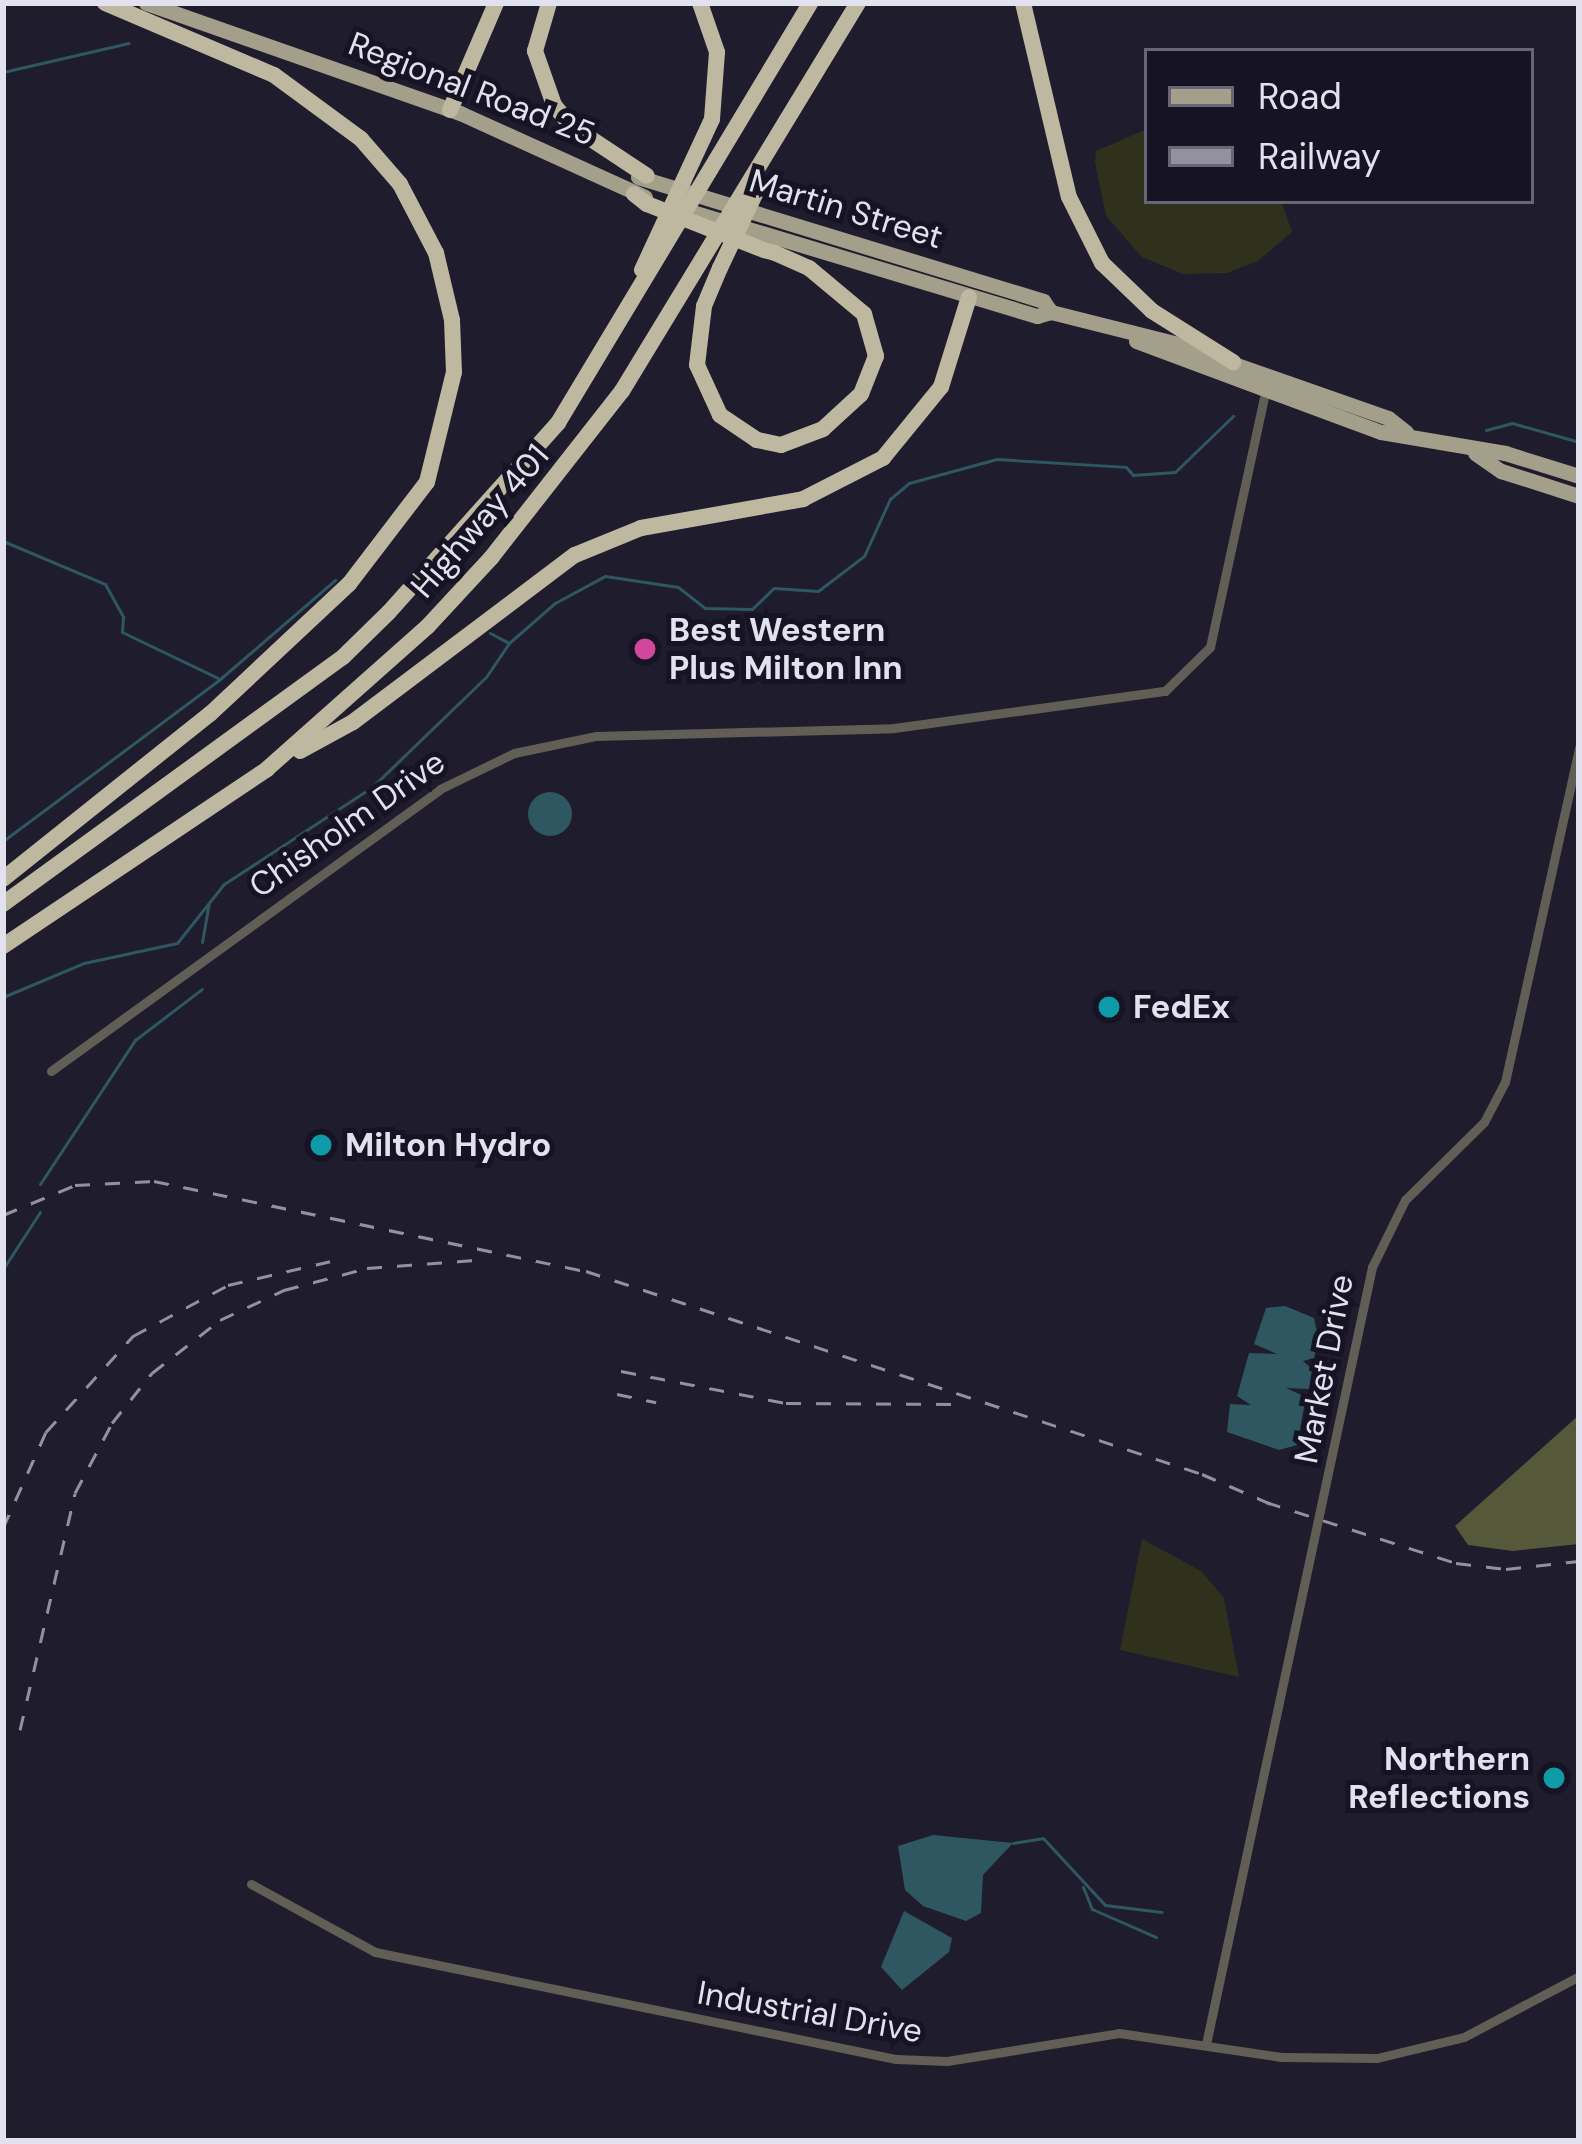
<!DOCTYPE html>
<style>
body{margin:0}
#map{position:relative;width:1582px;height:2144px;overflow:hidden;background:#1f1c2e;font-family:"DM Sans",sans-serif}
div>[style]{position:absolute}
.green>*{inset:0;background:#2f311d}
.forest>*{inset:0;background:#555939}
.water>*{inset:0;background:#2e5761}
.round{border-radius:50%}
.stream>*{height:3px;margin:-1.5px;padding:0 1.5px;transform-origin:1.5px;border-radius:1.5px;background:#2e5761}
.minor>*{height:9px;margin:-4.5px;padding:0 4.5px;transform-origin:4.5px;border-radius:4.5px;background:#615f55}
.primary>*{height:15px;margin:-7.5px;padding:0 7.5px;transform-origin:7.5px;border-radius:7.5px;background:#a49f8a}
.motorway>*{height:16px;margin:-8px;padding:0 8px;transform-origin:8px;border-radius:8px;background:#bfb8a0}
.rail>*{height:3px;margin-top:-1.5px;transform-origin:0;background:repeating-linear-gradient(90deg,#9391a0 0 15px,transparent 0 30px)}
.dots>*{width:33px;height:33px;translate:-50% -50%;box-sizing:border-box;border:6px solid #161324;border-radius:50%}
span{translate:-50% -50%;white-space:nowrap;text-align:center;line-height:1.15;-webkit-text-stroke:10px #161324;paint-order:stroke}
.street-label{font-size:33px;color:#e2e1ee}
.poi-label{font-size:33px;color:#e2e1ee;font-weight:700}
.left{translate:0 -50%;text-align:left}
.right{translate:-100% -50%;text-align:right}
.frame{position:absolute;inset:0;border:6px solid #e2e1ee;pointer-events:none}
.legend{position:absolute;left:1144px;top:48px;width:390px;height:156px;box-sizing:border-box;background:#161324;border:3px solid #686575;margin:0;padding:15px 21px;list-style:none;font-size:36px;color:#e2e1ee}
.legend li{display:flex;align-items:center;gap:24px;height:60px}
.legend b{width:60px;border:3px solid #686575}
</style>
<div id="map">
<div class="green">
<i style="clip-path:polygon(1147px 129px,1147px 201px,1281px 201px,1292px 232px,1258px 261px,1227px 273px,1183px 274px,1142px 257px,1106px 216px,1095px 162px,1096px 151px)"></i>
<i style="clip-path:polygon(1142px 1539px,1201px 1571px,1224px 1598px,1239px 1677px,1120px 1650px)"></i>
</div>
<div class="forest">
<i style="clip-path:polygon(1579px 1415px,1579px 1544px,1513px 1551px,1468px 1545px,1455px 1526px)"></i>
</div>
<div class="water">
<i class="round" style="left:528px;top:792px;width:44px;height:44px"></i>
<i style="clip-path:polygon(1285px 1306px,1314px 1318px,1318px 1337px,1314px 1358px,1303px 1361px,1312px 1369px,1309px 1389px,1286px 1388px,1306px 1397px,1297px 1445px,1279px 1450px,1227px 1432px,1230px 1404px,1251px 1405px,1237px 1396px,1249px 1353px,1277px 1354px,1254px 1344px,1266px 1308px)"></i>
<i style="clip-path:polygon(933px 1835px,1013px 1843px,983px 1875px,981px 1913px,966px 1921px,923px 1906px,905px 1890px,898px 1846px)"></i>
<i style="clip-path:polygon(904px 1911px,952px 1938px,949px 1952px,902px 1990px,881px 1967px)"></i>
</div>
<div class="stream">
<i style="left:3px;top:72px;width:129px;rotate:-13deg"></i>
<i style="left:1486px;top:430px;width:27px;rotate:-15deg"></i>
<i style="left:1512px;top:423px;width:70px;rotate:15.8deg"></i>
<i style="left:3px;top:541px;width:111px;rotate:22.9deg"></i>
<i style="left:105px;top:584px;width:38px;rotate:61deg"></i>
<i style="left:123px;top:617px;width:15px;rotate:94deg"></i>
<i style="left:122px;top:632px;width:106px;rotate:25.6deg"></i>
<i style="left:490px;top:633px;width:19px;rotate:28deg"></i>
<i style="left:3px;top:841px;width:271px;rotate:-36.7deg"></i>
<i style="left:220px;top:679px;width:152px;rotate:-40.7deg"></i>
<i style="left:202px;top:942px;width:39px;rotate:-80deg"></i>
<i style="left:3px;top:997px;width:88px;rotate:-22.8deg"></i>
<i style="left:84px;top:963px;width:95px;rotate:-12.1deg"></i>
<i style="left:177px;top:943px;width:75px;rotate:-51.5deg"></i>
<i style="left:224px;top:884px;width:177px;rotate:-33.2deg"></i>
<i style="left:372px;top:787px;width:158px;rotate:-44deg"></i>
<i style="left:486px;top:677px;width:41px;rotate:-55.9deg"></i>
<i style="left:509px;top:643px;width:61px;rotate:-41deg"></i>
<i style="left:555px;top:603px;width:57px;rotate:-28.4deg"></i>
<i style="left:605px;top:576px;width:74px;rotate:8.6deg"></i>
<i style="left:678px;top:587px;width:34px;rotate:38deg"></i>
<i style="left:705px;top:608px;width:47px;rotate:1.2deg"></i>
<i style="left:752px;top:609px;width:30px;rotate:-44deg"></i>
<i style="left:774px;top:588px;width:44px;rotate:3.9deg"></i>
<i style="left:818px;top:591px;width:58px;rotate:-37.3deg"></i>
<i style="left:864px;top:556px;width:63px;rotate:-65.5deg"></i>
<i style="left:890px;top:499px;width:25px;rotate:-40deg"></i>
<i style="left:909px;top:483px;width:91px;rotate:-15.3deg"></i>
<i style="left:997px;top:459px;width:129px;rotate:3.5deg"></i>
<i style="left:1126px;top:467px;width:11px;rotate:49deg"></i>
<i style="left:1133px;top:475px;width:42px;rotate:-4.1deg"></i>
<i style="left:1175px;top:472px;width:81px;rotate:-44deg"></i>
<i style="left:40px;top:1184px;width:173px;rotate:-56.6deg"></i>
<i style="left:135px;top:1040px;width:84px;rotate:-37.3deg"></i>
<i style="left:3px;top:1269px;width:68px;rotate:-57deg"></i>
<i style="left:1013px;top:1843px;width:30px;rotate:-9deg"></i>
<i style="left:1043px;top:1838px;width:91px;rotate:47.2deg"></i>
<i style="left:1105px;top:1905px;width:57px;rotate:7deg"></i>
<i style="left:1083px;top:1887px;width:24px;rotate:68deg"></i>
<i style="left:1092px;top:1909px;width:70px;rotate:23.6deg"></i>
</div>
<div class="minor">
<i style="left:51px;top:1071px;width:480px;rotate:-35.9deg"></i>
<i style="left:440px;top:789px;width:82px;rotate:-25.9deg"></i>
<i style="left:514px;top:753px;width:84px;rotate:-11.7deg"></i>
<i style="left:596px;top:736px;width:298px;rotate:-1.5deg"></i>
<i style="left:894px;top:728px;width:274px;rotate:-7.8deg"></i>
<i style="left:1165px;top:691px;width:63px;rotate:-44.4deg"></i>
<i style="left:1210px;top:647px;width:265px;rotate:-77.8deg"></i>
<i style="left:251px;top:1884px;width:141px;rotate:28.7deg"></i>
<i style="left:375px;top:1952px;width:532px;rotate:11.61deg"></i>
<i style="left:896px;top:2059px;width:51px;rotate:2.2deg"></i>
<i style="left:947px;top:2061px;width:174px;rotate:-9.2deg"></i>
<i style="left:1119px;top:2033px;width:164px;rotate:8.4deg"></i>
<i style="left:1281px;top:2057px;width:96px;rotate:0.6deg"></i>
<i style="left:1377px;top:2058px;width:89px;rotate:-13.6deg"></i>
<i style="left:1464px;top:2037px;width:130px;rotate:-27.9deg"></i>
<i style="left:1206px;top:2044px;width:795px;rotate:-77.94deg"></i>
<i style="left:1372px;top:1267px;width:75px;rotate:-63.8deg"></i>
<i style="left:1405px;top:1200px;width:111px;rotate:-44.6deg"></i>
<i style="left:1484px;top:1122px;width:45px;rotate:-62.3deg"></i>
<i style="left:1505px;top:1082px;width:343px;rotate:-77.5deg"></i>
</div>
<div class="primary">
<i style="left:146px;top:3px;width:333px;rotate:19.3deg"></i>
<i style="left:460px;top:113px;width:203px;rotate:24.4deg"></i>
<i style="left:638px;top:177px;width:424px;rotate:17deg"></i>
<i style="left:1043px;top:301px;width:14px;rotate:54deg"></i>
<i style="left:679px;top:208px;width:374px;rotate:16.8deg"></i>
<i style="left:1037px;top:316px;width:15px;rotate:-16deg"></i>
<i style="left:1051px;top:312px;width:127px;rotate:14.1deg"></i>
<i style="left:1174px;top:343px;width:227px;rotate:19.3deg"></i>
<i style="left:1388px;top:418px;width:23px;rotate:38deg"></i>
<i style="left:1136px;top:341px;width:261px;rotate:20.4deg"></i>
<i style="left:1381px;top:432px;width:126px;rotate:9.6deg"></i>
<i style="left:1505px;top:453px;width:77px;rotate:17.3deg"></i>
<i style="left:1475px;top:453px;width:32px;rotate:35deg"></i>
<i style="left:1501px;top:471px;width:82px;rotate:17.8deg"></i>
</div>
<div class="motorway">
<i style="left:549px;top:3px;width:50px;rotate:106.3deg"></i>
<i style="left:535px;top:51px;width:57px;rotate:70.6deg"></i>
<i style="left:554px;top:105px;width:26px;rotate:51deg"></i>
<i style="left:570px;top:125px;width:92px;rotate:33.5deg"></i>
<i style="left:1023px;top:3px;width:199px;rotate:76.7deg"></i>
<i style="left:1069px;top:197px;width:74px;rotate:63.4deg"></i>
<i style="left:1102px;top:263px;width:69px;rotate:43.8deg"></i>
<i style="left:1152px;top:311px;width:96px;rotate:32.2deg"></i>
<i style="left:450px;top:110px;width:116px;rotate:-66.7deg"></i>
<i style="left:634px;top:194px;width:16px;rotate:38deg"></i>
<i style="left:647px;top:204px;width:126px;rotate:21.5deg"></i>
<i style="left:764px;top:250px;width:11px;rotate:15deg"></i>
<i style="left:775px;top:253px;width:37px;rotate:24deg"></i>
<i style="left:809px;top:268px;width:72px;rotate:39.9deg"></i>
<i style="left:864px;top:314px;width:44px;rotate:74.1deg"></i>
<i style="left:876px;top:356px;width:41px;rotate:111.5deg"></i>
<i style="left:861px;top:394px;width:52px;rotate:137.4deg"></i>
<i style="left:823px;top:429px;width:45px;rotate:159.1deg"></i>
<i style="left:781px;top:445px;width:25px;rotate:-168deg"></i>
<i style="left:757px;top:440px;width:45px;rotate:-146deg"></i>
<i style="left:720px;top:415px;width:55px;rotate:-114.7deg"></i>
<i style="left:697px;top:365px;width:59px;rotate:-83.2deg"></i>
<i style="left:704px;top:306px;width:41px;rotate:-67.2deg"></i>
<i style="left:720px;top:268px;width:89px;rotate:-64.6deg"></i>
<i style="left:642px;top:270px;width:166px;rotate:-65.1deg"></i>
<i style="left:712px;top:119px;width:67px;rotate:-85.7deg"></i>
<i style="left:717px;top:52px;width:52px;rotate:-109.1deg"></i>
<i style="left:300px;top:751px;width:60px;rotate:-28.7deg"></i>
<i style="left:353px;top:722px;width:278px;rotate:-37deg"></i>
<i style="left:575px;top:555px;width:71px;rotate:-22.2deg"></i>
<i style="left:641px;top:528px;width:165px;rotate:-10.1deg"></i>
<i style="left:803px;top:499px;width:90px;rotate:-27.1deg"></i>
<i style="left:883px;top:458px;width:92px;rotate:-50.8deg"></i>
<i style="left:941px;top:387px;width:94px;rotate:-72.7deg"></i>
<i style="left:3px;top:879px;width:265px;rotate:-38.6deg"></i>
<i style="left:210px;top:714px;width:190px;rotate:-43.1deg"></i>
<i style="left:349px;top:584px;width:128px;rotate:-52.6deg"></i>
<i style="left:427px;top:482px;width:113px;rotate:-76.2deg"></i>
<i style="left:454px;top:372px;width:52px;rotate:-92.2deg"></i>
<i style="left:452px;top:320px;width:69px;rotate:-103.4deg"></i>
<i style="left:436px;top:253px;width:78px;rotate:-117.6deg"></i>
<i style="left:400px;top:184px;width:60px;rotate:-130.9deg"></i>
<i style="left:361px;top:139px;width:108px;rotate:-143.7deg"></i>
<i style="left:274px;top:75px;width:184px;rotate:-156.9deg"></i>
<i style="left:3px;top:904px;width:420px;rotate:-36deg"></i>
<i style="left:343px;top:657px;width:64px;rotate:-44.4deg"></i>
<i style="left:389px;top:612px;width:254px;rotate:-48.2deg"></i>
<i style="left:558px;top:423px;width:490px;rotate:-59deg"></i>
<i style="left:3px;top:946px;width:318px;rotate:-33.8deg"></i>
<i style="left:267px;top:769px;width:215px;rotate:-41.6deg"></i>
<i style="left:428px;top:626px;width:93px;rotate:-47.2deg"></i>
<i style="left:491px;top:558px;width:212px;rotate:-51.9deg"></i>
<i style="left:622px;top:391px;width:454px;rotate:-58.7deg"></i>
</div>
<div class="rail">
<i style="left:3px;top:1215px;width:78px;rotate:-22.6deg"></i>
<i style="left:75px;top:1185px;width:79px;rotate:-2.9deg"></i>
<i style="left:154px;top:1181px;width:441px;rotate:11.8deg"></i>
<i style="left:586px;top:1271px;width:649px;rotate:18.24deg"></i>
<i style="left:1202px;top:1474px;width:83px;rotate:23.5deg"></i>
<i style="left:621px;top:1371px;width:168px;rotate:11deg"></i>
<i style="left:786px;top:1403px;width:169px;rotate:0.3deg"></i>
<i style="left:617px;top:1394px;width:40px;rotate:12deg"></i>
<i style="left:1266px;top:1502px;width:200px;rotate:17.8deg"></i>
<i style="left:1456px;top:1563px;width:50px;rotate:6.8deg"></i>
<i style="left:1506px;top:1569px;width:73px;rotate:-6.3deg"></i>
<i style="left:3px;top:1528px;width:105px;rotate:-65.9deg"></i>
<i style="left:46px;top:1432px;width:130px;rotate:-47.8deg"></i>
<i style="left:133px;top:1336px;width:108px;rotate:-28.2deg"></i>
<i style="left:228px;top:1285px;width:106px;rotate:-13.1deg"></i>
<i style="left:20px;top:1730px;width:243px;rotate:-76.9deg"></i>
<i style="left:75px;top:1493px;width:79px;rotate:-62.1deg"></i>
<i style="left:112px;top:1423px;width:64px;rotate:-51.3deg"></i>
<i style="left:152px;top:1373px;width:86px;rotate:-37.9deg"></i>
<i style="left:220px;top:1320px;width:71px;rotate:-25.1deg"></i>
<i style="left:284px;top:1290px;width:86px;rotate:-14.8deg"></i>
<i style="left:367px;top:1268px;width:108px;rotate:-4.2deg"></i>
</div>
<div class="dots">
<i style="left:645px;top:649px;background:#d1479c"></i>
<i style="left:1109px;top:1007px;background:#0f9aa8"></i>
<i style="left:321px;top:1145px;background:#0f9aa8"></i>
<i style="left:1554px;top:1778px;background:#0f9aa8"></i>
</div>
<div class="street-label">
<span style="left:472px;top:89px;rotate:21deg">Regional Road 25</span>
<span style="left:846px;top:209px;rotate:17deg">Martin Street</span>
<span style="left:480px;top:521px;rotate:-49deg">Highway 401</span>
<span style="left:347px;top:824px;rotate:-35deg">Chisholm Drive</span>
<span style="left:1324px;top:1369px;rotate:-79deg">Market Drive</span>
<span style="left:810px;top:2012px;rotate:10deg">Industrial Drive</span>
</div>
<div class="poi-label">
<span class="left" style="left:669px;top:649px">Best Western<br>Plus Milton Inn</span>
<span class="left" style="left:1133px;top:1007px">FedEx</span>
<span class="left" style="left:345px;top:1145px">Milton Hydro</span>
<span class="right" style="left:1530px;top:1778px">Northern<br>Reflections</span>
</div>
<div class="frame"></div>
<ul class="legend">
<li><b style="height:15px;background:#a49f8a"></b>Road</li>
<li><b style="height:15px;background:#9391a0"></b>Railway</li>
</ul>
</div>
